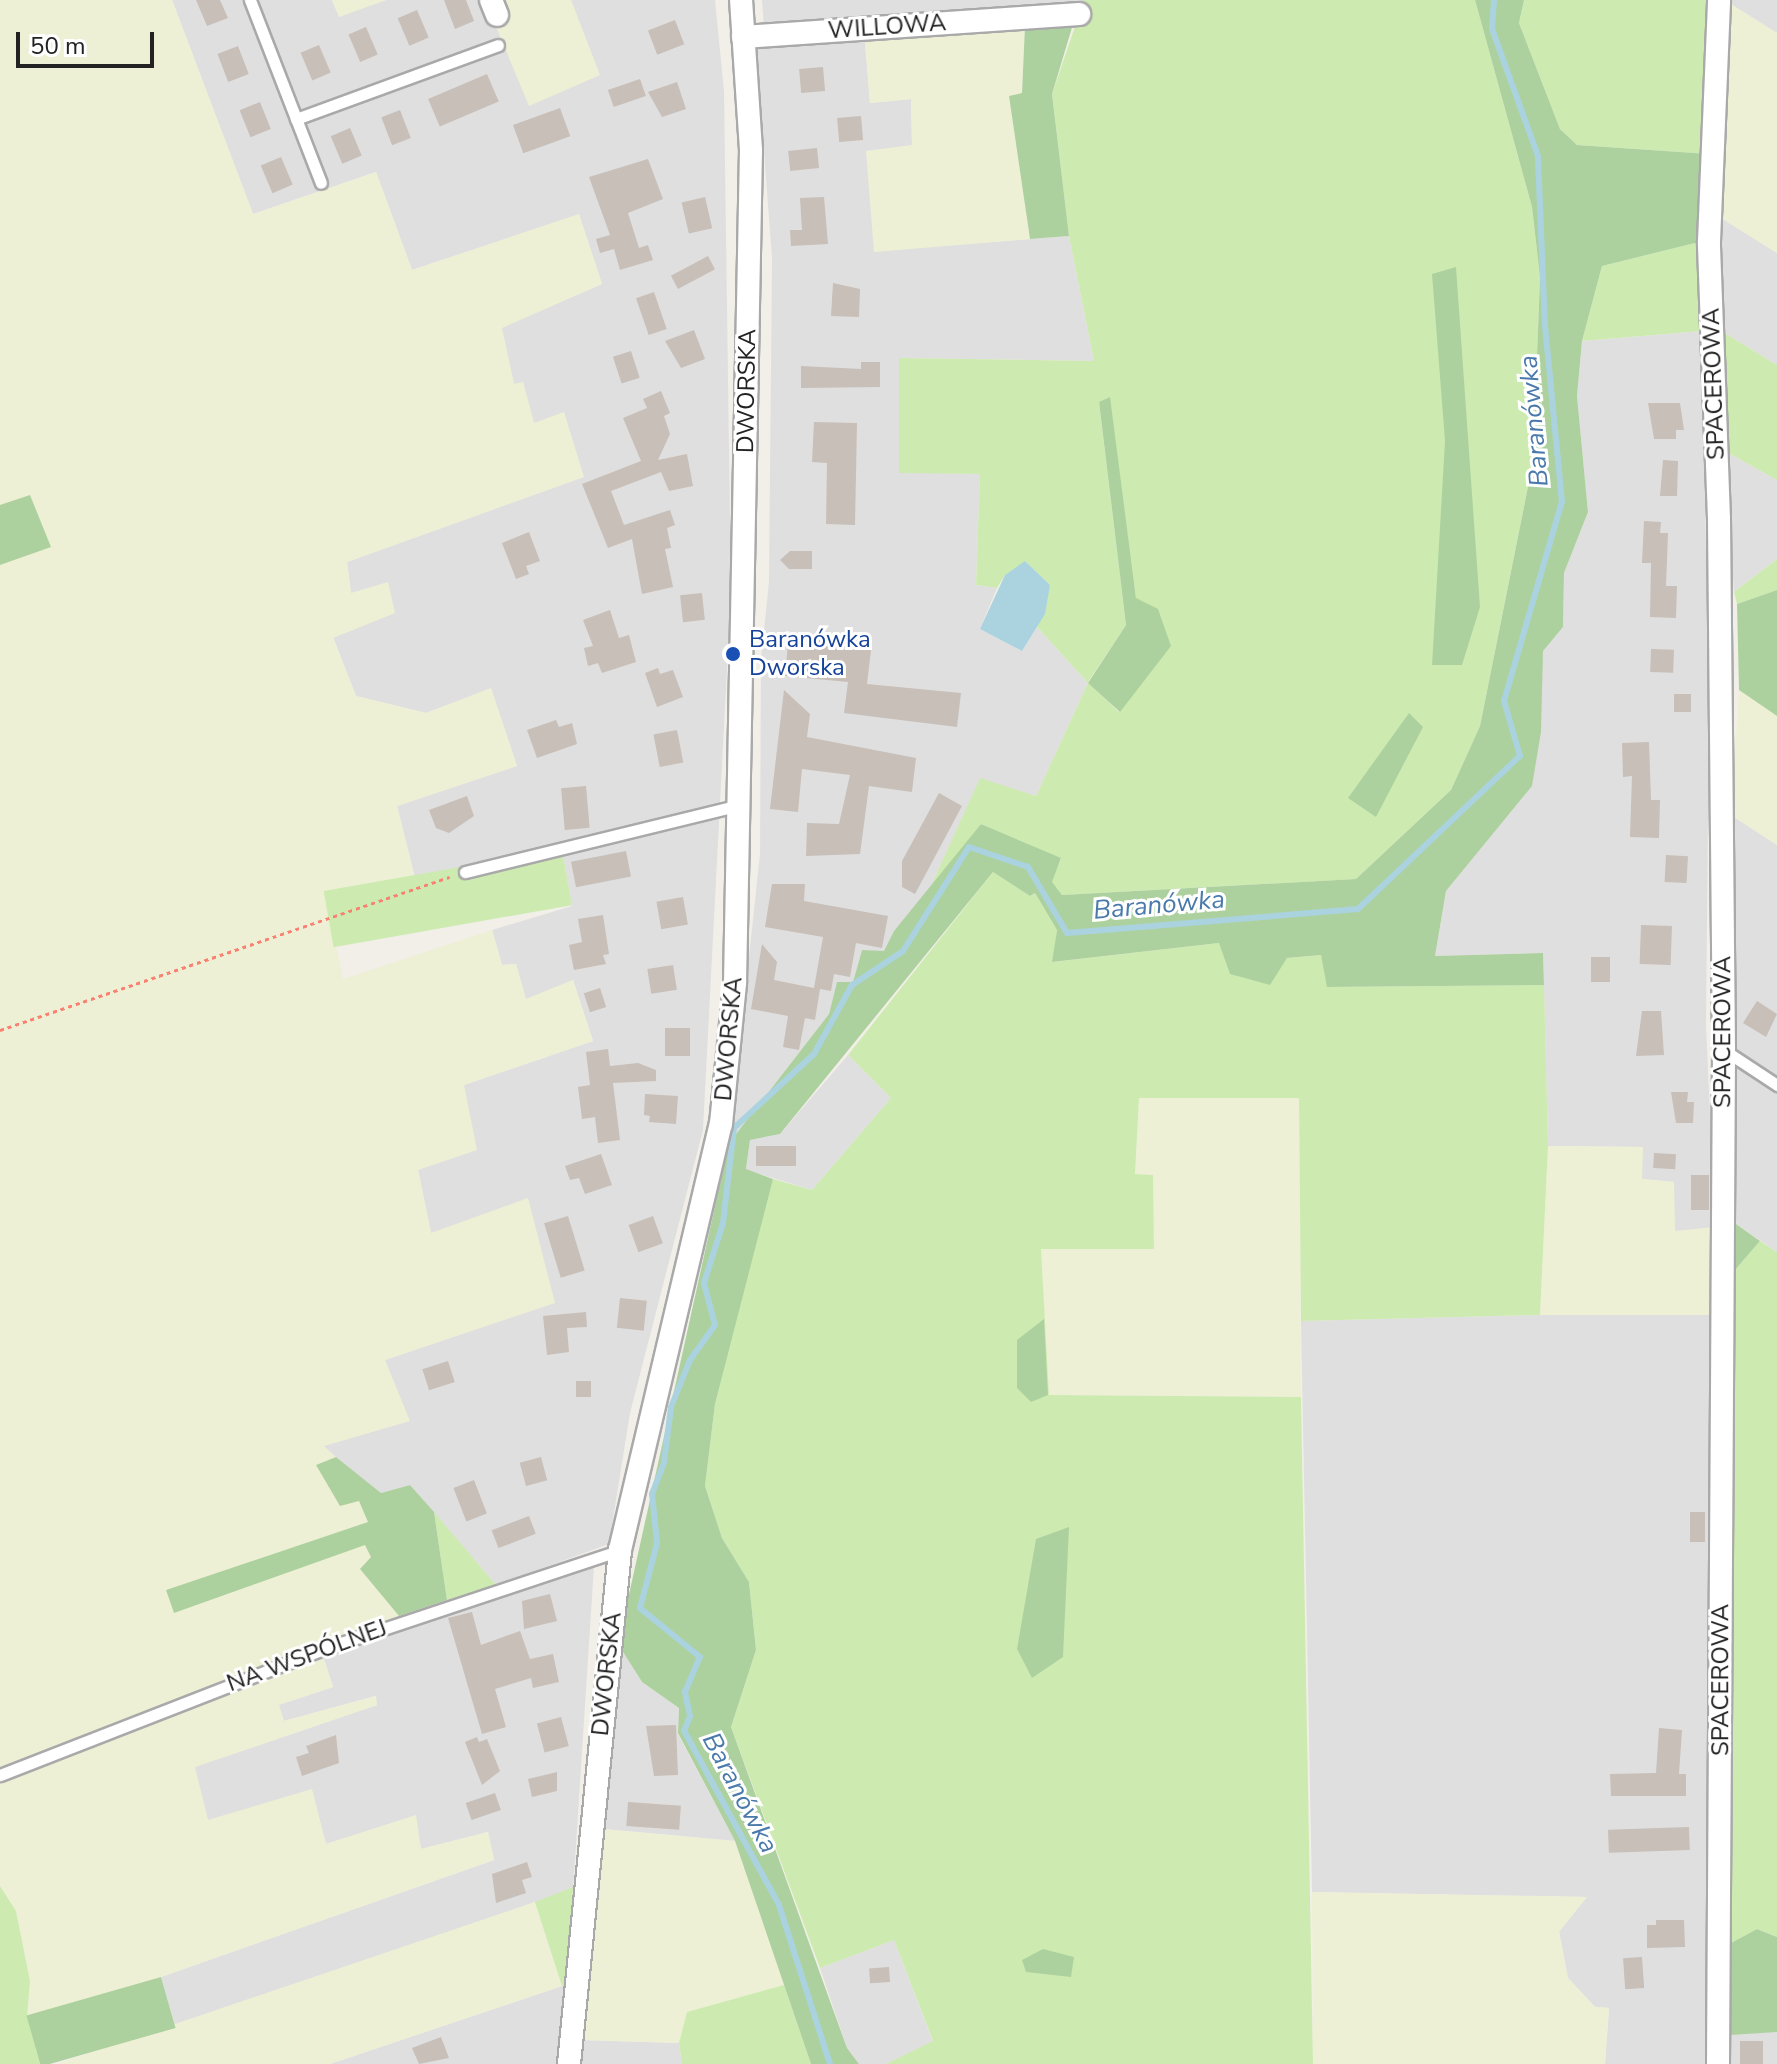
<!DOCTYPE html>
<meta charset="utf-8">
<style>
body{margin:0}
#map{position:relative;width:1777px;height:2064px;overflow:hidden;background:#f2efe9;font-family:"Nunito Sans",sans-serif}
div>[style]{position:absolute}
.residential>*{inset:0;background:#e0dfdf;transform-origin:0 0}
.farmland>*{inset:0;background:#eef0d5}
.grass>*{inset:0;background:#cdebb0;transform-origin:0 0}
.forest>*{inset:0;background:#add19e;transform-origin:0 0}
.water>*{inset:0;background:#aad3df}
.stream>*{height:6px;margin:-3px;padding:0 3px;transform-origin:3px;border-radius:3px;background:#aad3df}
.building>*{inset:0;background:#c7bfb8;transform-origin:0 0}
.path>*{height:3px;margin-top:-1.5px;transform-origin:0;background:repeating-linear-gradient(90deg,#fa8072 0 4px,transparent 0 8px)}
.roads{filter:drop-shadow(2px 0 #a9a9a9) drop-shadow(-2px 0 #a9a9a9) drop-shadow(0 2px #a9a9a9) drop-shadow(0 -2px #a9a9a9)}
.lane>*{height:11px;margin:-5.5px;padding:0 5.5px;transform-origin:5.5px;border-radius:5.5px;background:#fff}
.street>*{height:22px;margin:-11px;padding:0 11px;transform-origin:11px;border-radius:11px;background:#fff}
.dots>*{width:22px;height:22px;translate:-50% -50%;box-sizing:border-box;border:4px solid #fff;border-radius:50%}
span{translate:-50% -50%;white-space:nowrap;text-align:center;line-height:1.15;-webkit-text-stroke:6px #fff;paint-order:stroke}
.street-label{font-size:24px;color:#222}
.transit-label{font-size:24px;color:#164399}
.left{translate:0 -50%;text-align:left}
.water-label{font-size:26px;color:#4a7aab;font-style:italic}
.scale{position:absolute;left:16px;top:32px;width:138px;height:36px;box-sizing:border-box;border:4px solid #222;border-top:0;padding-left:10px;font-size:24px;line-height:28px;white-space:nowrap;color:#222;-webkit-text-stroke:6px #fff;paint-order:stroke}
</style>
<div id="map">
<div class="residential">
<i style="clip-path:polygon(172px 0,332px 0,339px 16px,386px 0,484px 0,599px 75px,571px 0,715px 0,724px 91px,731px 592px,703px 1130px,630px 1413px,609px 1544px,496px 1585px,410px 1485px,381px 1493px,323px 1447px,385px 1360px,555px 1302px,431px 1233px,418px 1170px,464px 1085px,593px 1041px,573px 980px,526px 1000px,516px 964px,502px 965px,492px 930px,572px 906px,562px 850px,419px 894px,397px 806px,517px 766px,491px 689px,426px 713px,356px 696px,333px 637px,351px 593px,347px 562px,583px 477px,534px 424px,523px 383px,514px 385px,501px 327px,602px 284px,579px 215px,412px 270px,376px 172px,253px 214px)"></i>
<i style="clip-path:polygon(762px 0,1084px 0,1081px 9px,764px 28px)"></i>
<i style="clip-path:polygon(1729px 0,1777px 0,1777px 33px,1729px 3px)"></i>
<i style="clip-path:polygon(865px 42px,870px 103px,911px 99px,912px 145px,874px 251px,1069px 236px,1094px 361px,899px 358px,899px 472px,980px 474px,976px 585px,997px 588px,980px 629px,1022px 651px,1037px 627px,1088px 683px,1036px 796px,980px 779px,925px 899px,894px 931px,884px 952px,862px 950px,853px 982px,837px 983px,829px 1014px,729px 1143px,760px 854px,761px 658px,769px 582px,772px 258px,756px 46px)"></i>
<i style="clip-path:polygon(1718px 216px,1777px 253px,1777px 365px,1718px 329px)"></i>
<i style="clip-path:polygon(1702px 331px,1709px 715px,1706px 1025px,1715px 1227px,1674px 1232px,1674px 1182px,1642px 1179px,1642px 1147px,1548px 1146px,1543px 953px,1435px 956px,1446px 891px,1532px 785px,1543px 650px,1563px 627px,1564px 573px,1588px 512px,1577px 396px,1582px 341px)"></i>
<i style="clip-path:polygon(1725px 451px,1777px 480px,1777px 559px,1734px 592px)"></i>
<i style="clip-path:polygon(1731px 815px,1777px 845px,1777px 1076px,1735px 1048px)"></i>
<i style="clip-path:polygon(848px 1055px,891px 1098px,812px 1190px,746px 1170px,750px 1140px,780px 1134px)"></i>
<i style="clip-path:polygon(1734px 1066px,1777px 1092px,1777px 1252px,1729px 1219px)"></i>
<i style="clip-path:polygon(1540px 1315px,1714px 1315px,1711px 2064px,1605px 2064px,1609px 2008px,1595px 2007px,1568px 1978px,1559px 1931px,1586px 1897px,1312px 1892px,1301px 1321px)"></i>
<i style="clip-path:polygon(594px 1566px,567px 1984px,557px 2064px,330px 2064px,562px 1986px,535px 1902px,176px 2028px,161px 1977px,494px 1860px,488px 1832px,421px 1849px,415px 1816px,326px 1844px,311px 1790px,208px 1821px,194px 1767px,377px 1705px,375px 1696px,284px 1721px,278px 1705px,333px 1687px,323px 1656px)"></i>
<i style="clip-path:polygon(618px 1644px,642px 1682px,679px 1708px,678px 1734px,735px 1841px,603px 1829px)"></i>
<i style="clip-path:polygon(894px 1940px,933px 2042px,886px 2064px,859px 2064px,847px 2048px,820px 1968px)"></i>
<i style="left:1777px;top:2032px;width:32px;height:47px;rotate:90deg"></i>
<i style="clip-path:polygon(581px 2040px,679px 2043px,682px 2064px,579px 2064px)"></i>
</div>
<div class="farmland">
<i style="clip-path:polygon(0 0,172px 0,253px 214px,376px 172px,412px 270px,579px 214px,602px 284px,502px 328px,514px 384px,523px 382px,534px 423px,564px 412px,584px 477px,347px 562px,351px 593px,388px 582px,395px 613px,333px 638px,356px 696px,426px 713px,491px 688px,517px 766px,397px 806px,419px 894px,331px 922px,343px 979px,492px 930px,502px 965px,516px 964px,526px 999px,573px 980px,593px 1041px,464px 1085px,477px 1150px,418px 1170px,431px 1233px,528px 1198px,555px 1303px,385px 1360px,410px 1421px,324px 1446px,336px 1457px,316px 1465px,359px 1501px,369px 1521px,174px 1613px,365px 1544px,371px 1557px,360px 1569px,399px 1616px,0 1767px)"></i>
<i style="clip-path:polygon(332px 0,386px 0,339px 17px)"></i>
<i style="clip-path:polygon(485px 0,571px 0,600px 75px,529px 106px)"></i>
<i style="clip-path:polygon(1729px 3px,1777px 33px,1777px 253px,1718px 216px)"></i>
<i style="clip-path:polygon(1025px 26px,1022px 93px,1009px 97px,1030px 239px,874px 252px,866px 151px,912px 145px,911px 99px,870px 103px,865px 42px)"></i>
<i style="clip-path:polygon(1739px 690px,1777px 716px,1777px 845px,1731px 815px)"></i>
<i style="clip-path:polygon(1139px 1098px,1299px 1098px,1301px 1397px,1048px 1395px,1041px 1249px,1154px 1248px,1152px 1175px,1135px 1175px)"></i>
<i style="clip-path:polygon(1548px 1146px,1643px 1147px,1642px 1179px,1674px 1182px,1675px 1231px,1715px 1227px,1714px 1315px,1540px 1315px)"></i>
<i style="clip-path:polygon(323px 1656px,333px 1687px,279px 1705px,284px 1721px,376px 1696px,377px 1705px,195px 1767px,208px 1820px,312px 1789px,326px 1844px,416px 1815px,421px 1849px,488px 1832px,494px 1860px,161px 1977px,27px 2017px,30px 1981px,16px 1911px,0 1886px,0 1783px,142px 1721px)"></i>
<i style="clip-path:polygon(603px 1829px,735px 1841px,784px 1985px,687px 2012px,679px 2043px,581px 2040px)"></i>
<i style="clip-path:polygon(1312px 1892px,1587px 1897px,1559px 1932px,1568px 1978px,1595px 2007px,1609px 2008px,1605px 2064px,1313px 2064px)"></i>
<i style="clip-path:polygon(535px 1902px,562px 1986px,330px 2064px,57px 2064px)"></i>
</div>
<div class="grass">
<i style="clip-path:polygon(evenodd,1084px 0,1475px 0,1532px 207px,1540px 277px,1533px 462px,1480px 726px,1451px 790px,1356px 879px,1062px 895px,1051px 882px,1061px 859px,981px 824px,925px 899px,980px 778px,1036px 796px,1088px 683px,1037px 627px,1050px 585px,1026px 562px,1005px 575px,997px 588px,976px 585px,980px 474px,899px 473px,899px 358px,1094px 361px,1069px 236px,1052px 94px,1084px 0,1109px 398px,1136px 598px,1119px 712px,1088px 682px,1126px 625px,1099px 403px,1109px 398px)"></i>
<i style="clip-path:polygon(1524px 0,1713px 0,1709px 154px,1577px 145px,1560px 129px,1519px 23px)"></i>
<i style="clip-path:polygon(1699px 242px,1702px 331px,1582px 341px,1602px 266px)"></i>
<i style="clip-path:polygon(1718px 329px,1777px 365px,1777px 480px,1725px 451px)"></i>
<i style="clip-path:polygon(1777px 559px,1777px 590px,1737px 604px,1734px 592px)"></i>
<i style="left:562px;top:849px;width:57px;height:242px;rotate:80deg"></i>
<i style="clip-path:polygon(993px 872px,1030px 896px,1035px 893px,1057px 930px,1053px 962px,1219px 943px,1287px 958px,1321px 955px,1330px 987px,1544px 985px,1548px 1146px,1540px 1315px,1301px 1321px,1299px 1098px,1139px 1098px,1135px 1174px,1153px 1175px,1154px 1249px,1041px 1249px,1049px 1395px,1301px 1397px,1313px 2064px,886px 2064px,933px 2041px,894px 1940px,820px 1968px,731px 1727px,756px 1650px,749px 1582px,722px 1538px,705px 1486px,715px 1404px,761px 1218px,773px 1179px,812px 1190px,891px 1098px,848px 1055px)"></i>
<i style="clip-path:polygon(1760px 1241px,1777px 1252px,1777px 1937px,1757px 1929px,1729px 1944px,1729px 1277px)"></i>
<i style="clip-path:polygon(434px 1512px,496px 1585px,447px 1600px)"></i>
<i style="clip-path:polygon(0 1886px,16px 1911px,30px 1981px,27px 2017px,49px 2064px,0 2064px)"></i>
<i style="clip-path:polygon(573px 1887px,567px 1984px,562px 1986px,535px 1902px)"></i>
<i style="clip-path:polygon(784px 1985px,811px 2064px,682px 2064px,679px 2043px,687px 2012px)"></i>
</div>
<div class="forest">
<i style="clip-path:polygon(1475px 0,1524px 0,1519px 23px,1560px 129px,1577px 145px,1709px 154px,1699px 242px,1602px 266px,1582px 341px,1577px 396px,1588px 512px,1564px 573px,1563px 627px,1543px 651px,1541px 732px,1532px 786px,1446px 891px,1435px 956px,1543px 953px,1544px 985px,1327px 987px,1321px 955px,1287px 958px,1270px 985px,1230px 974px,1219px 943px,1052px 962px,1057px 930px,1035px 893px,1030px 896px,993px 872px,780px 1134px,750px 1140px,746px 1169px,773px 1179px,715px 1404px,705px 1486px,722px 1538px,749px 1582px,756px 1650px,731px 1727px,847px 2048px,859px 2064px,811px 2064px,735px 1841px,678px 1733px,679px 1708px,642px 1682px,618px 1644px,729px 1143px,829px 1014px,837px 982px,853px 982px,862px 950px,884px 951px,894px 931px,981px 824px,1061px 858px,1052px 882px,1062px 895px,1356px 879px,1451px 790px,1480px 726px,1533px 462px,1540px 277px,1532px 207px)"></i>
<i style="clip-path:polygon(1074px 21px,1052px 94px,1069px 236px,1030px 239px,1009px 96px,1022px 93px,1025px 26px)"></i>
<i style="clip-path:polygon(1456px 267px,1480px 607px,1462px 665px,1432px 665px,1445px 441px,1432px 274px)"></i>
<i style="clip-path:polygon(1110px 397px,1136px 598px,1158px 609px,1171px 646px,1120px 712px,1088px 683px,1126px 625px,1099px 402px)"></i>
<i style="clip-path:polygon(30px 495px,51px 547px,0 565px,0 505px)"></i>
<i style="clip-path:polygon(1777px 590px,1777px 716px,1739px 690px,1737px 604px)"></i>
<i style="clip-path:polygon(1409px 713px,1423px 727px,1376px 817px,1348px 798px)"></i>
<i style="clip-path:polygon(1729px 1219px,1760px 1241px,1729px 1277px)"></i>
<i style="clip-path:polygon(1044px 1319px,1048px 1395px,1031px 1402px,1017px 1388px,1017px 1340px)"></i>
<i style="clip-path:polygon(336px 1457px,381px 1493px,410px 1485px,434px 1512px,447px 1600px,399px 1616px,360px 1569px,371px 1557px,365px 1545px,174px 1613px,166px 1590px,368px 1522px,359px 1501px,340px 1506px,316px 1465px)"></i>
<i style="clip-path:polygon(1069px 1527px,1063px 1657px,1032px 1678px,1017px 1649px,1036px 1539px)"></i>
<i style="clip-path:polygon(1757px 1929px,1777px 1937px,1777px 2032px,1730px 2035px,1729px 1944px)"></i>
<i style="clip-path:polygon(1043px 1949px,1074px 1957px,1071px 1977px,1026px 1972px,1022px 1960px)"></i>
<i style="left:161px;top:1977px;width:53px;height:140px;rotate:74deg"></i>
</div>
<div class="water">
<i style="clip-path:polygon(1025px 561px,1050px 585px,1045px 614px,1022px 651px,980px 629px,1005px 575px)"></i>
</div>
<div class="stream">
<i style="left:830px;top:2064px;width:167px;rotate:-107.8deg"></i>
<i style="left:779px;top:1905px;width:198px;rotate:-118.6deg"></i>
<i style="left:684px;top:1731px;width:16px;rotate:-68deg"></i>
<i style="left:690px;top:1716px;width:25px;rotate:-102deg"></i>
<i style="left:685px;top:1692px;width:38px;rotate:-67deg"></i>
<i style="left:700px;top:1657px;width:77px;rotate:-140.8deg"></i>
<i style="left:640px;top:1608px;width:67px;rotate:-75.3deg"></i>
<i style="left:657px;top:1543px;width:49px;rotate:-95.8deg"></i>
<i style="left:652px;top:1494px;width:34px;rotate:-69deg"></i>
<i style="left:664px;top:1462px;width:55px;rotate:-82.7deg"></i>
<i style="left:671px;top:1407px;width:51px;rotate:-68deg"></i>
<i style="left:690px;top:1360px;width:43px;rotate:-54.5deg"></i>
<i style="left:715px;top:1325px;width:43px;rotate:-104.7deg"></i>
<i style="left:704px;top:1283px;width:63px;rotate:-72.4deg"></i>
<i style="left:723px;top:1223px;width:96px;rotate:-83.4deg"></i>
<i style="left:734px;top:1128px;width:109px;rotate:-42.8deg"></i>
<i style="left:814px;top:1054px;width:79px;rotate:-61.2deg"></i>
<i style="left:852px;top:985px;width:61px;rotate:-33.7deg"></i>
<i style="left:903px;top:951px;width:123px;rotate:-57.6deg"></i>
<i style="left:969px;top:847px;width:62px;rotate:18.7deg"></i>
<i style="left:1028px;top:867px;width:77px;rotate:59.4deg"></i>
<i style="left:1067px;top:933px;width:292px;rotate:-4.7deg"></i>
<i style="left:1358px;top:909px;width:223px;rotate:-43.4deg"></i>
<i style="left:1520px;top:756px;width:57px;rotate:-106.2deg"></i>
<i style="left:1504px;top:701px;width:207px;rotate:-73.8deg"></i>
<i style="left:1562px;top:502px;width:177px;rotate:-95.5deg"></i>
<i style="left:1545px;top:326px;width:170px;rotate:-92.4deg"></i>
<i style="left:1538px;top:156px;width:135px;rotate:-109.9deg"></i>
<i style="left:1492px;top:29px;width:29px;rotate:-86deg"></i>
</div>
<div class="building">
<i style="clip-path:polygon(196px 0,220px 0,228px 18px,207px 26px)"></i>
<i style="clip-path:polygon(444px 0,466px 0,474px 21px,455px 29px)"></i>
<i style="left:417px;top:10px;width:30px;height:21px;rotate:67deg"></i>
<i style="left:675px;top:20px;width:26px;height:29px;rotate:69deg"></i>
<i style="left:366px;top:27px;width:30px;height:19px;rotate:67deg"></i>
<i style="left:319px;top:45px;width:30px;height:20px;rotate:67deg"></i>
<i style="left:238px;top:46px;width:30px;height:22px;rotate:69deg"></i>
<i style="left:823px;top:67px;width:24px;height:24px;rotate:85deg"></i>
<i style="left:487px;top:74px;width:30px;height:64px;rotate:67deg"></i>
<i style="left:640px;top:79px;width:18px;height:34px;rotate:71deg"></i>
<i style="clip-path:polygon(677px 82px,686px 109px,662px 117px,648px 92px)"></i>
<i style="left:260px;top:102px;width:29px;height:22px;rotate:68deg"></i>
<i style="left:560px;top:108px;width:30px;height:50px;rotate:70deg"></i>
<i style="left:400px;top:110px;width:30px;height:20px;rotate:69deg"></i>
<i style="left:861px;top:116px;width:24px;height:24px;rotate:85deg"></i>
<i style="left:350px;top:128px;width:30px;height:21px;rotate:67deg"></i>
<i style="left:817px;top:148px;width:20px;height:29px;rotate:84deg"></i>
<i style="left:281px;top:157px;width:30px;height:22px;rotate:67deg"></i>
<i style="clip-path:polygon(648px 159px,663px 199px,628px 213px,639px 248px,648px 245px,653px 260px,620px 270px,614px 249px,600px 253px,596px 239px,610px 235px,589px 177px)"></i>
<i style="left:705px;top:197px;width:32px;height:24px;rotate:77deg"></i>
<i style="clip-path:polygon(824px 197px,828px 244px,791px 246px,790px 230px,802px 230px,800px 198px)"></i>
<i style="left:708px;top:256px;width:15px;height:42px;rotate:62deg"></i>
<i style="clip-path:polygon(833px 283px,860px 289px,859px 317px,831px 316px)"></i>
<i style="left:654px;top:292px;width:39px;height:19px;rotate:71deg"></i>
<i style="clip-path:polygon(694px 330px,705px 359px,681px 368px,665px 341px)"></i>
<i style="left:631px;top:351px;width:28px;height:19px;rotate:72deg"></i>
<i style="clip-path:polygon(861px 362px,880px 362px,880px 387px,801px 388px,801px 366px,861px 369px)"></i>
<i style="clip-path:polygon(661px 391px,670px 413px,664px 416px,670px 434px,658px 460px,687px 454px,693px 486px,669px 491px,661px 472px,611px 491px,624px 525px,670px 510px,675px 525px,667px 528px,671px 548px,665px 549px,673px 587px,642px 594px,632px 539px,608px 548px,582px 484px,641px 461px,623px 418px,647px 408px,643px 399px)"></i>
<i style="clip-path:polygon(1648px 403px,1680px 403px,1684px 430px,1676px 430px,1676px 439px,1654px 439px)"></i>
<i style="clip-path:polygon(814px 422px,857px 423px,855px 525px,826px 524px,827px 463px,812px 462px)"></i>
<i style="clip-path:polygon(1663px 460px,1678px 461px,1677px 496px,1660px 496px)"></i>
<i style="clip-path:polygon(1644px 521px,1661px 522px,1660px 533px,1668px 533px,1666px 586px,1677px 586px,1676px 618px,1650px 617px,1651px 563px,1642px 563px)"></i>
<i style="clip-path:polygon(529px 532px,540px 561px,526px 566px,529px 574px,516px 579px,502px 543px)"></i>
<i style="clip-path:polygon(790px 551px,812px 551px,812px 569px,789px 569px,780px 560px)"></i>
<i style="left:702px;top:593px;width:27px;height:22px;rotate:84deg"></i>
<i style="clip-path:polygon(610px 610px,619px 638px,629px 635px,636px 662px,602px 673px,598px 663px,588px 666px,584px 648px,593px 646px,583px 620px)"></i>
<i style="clip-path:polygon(789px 633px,872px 642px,867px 684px,961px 693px,957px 727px,844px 713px,848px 682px,785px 676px)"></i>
<i style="left:1651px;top:649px;width:23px;height:23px;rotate:2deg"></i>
<i style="clip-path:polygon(658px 668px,660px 674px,673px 670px,683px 697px,657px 707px,645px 673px)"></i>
<i style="clip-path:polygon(784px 690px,810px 714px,807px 737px,916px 758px,912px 792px,869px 786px,860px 854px,806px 856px,807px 823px,839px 824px,850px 775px,802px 769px,798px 812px,770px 809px)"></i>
<i style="left:1674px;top:694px;width:17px;height:18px"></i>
<i style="clip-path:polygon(556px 720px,559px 727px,572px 723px,577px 744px,537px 758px,527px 730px)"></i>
<i style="left:677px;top:730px;width:33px;height:24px;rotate:79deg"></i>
<i style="clip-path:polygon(1649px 742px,1651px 800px,1660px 800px,1659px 838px,1630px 837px,1632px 776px,1623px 777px,1622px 743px)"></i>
<i style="left:586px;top:786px;width:42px;height:25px;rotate:85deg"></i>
<i style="clip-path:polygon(939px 793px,962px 806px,915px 894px,902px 887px,902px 861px)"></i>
<i style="clip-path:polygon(467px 796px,474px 816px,449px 833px,436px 828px,429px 810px)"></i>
<i style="left:626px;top:851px;width:26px;height:56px;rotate:79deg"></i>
<i style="left:1666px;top:855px;width:22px;height:27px;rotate:3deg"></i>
<i style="clip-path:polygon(772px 884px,805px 884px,804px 901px,888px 916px,882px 948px,856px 943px,850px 977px,834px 974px,831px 991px,820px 989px,815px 1020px,805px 1018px,799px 1050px,783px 1047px,788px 1016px,751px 1009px,762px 944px,777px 962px,774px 980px,814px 988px,823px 937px,765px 927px)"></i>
<i style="left:683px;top:897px;width:28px;height:27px;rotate:80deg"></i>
<i style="clip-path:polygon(603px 915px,609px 954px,603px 955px,606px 964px,574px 970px,569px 945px,582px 942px,578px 919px)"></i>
<i style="left:1641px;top:925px;width:31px;height:39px;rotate:2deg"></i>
<i style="left:1591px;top:957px;width:19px;height:25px"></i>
<i style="left:673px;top:965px;width:25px;height:26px;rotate:81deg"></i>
<i style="left:600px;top:988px;width:20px;height:17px;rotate:72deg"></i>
<i style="clip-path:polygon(1757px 1001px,1777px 1014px,1766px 1037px,1743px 1023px)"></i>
<i style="clip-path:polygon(1642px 1011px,1661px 1011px,1664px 1055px,1636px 1056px)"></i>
<i style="left:665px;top:1028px;width:25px;height:28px"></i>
<i style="clip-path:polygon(608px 1049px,610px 1066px,638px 1063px,656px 1070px,656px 1081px,613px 1083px,620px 1140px,598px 1143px,595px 1117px,582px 1119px,578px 1087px,590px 1085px,586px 1052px)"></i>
<i style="clip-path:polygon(1671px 1092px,1688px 1092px,1687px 1102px,1694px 1102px,1693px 1123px,1676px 1123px)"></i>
<i style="clip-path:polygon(645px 1094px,678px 1096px,676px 1124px,649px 1122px,650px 1116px,644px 1115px)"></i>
<i style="left:756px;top:1146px;width:40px;height:20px"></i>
<i style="left:1654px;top:1153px;width:22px;height:15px;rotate:3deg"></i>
<i style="clip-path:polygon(601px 1154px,612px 1185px,585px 1194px,579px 1178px,570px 1180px,565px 1166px)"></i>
<i style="left:1691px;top:1175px;width:18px;height:35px"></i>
<i style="left:568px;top:1216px;width:57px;height:25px;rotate:73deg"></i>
<i style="left:653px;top:1216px;width:29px;height:26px;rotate:70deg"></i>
<i style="left:620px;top:1298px;width:27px;height:30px;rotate:6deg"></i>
<i style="clip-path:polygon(586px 1312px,587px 1327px,567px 1328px,569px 1352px,547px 1355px,543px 1316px)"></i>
<i style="left:448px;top:1361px;width:22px;height:27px;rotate:72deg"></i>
<i style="left:576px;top:1381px;width:15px;height:16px"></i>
<i style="left:541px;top:1457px;width:24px;height:22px;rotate:75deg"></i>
<i style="left:474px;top:1480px;width:36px;height:22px;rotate:69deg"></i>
<i style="left:1690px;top:1512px;width:15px;height:30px"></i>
<i style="left:529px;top:1516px;width:19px;height:40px;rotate:69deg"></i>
<i style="clip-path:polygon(550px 1594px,557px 1621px,524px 1629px,522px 1601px)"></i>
<i style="clip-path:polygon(472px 1612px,481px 1645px,520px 1631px,530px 1659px,553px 1654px,559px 1682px,533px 1688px,531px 1678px,495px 1689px,506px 1727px,482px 1734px,448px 1618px)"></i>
<i style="left:561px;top:1717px;width:30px;height:25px;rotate:75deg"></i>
<i style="clip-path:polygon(676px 1725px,678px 1775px,654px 1776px,646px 1726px)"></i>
<i style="clip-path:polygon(1659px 1728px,1682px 1730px,1679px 1774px,1686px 1774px,1686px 1796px,1611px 1796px,1610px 1774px,1656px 1773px)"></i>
<i style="clip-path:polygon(336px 1735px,339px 1763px,302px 1776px,296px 1757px,309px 1753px,306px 1746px)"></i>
<i style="clip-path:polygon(477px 1737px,479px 1742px,487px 1739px,500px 1771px,482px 1785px,465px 1742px)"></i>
<i style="clip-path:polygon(557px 1772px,557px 1791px,532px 1797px,528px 1779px)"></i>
<i style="left:495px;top:1793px;width:18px;height:31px;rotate:71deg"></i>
<i style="left:628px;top:1802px;width:53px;height:24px;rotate:4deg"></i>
<i style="left:1689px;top:1827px;width:23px;height:81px;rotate:88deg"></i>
<i style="clip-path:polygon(527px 1862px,532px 1877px,522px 1880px,526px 1893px,496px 1903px,492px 1874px)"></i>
<i style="clip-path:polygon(1656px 1920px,1684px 1920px,1685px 1947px,1647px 1948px,1647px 1925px,1656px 1925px)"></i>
<i style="left:1642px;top:1957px;width:31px;height:19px;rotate:86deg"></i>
<i style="left:889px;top:1967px;width:15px;height:20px;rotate:86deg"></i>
<i style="clip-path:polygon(441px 2037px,449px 2058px,419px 2064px,412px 2048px)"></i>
<i style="left:1740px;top:2041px;width:23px;height:23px"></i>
</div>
<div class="path">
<i style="left:0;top:1030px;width:475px;rotate:-18.8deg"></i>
</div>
<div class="roads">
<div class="lane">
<i style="left:250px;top:0;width:196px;rotate:68.8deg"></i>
<i style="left:296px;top:119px;width:215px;rotate:-20.1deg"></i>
<i style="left:465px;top:872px;width:282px;rotate:-13.7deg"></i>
<i style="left:1724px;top:1050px;width:64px;rotate:33.4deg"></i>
<i style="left:0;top:1775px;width:353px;rotate:-21.3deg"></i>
<i style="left:329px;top:1647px;width:307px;rotate:-18.4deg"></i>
</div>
<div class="street">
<i style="left:491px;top:0;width:16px;rotate:68deg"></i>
<i style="left:743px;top:37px;width:337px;rotate:-3.9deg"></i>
<i style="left:569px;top:2064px;width:517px;rotate:-84.33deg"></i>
<i style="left:620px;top:1550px;width:438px;rotate:-76.7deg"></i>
<i style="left:721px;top:1124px;width:142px;rotate:-84.3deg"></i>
<i style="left:735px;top:983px;width:833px;rotate:-88.9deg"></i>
<i style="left:751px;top:150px;width:150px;rotate:-93.8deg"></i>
<i style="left:1718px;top:2064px;width:1014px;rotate:-89.66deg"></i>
<i style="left:1724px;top:1050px;width:531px;rotate:-90.54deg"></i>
<i style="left:1719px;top:519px;width:278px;rotate:-92.1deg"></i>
<i style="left:1709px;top:241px;width:241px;rotate:-87.6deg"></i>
</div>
</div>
<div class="dots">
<i style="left:733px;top:654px;background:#1a4fb4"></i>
</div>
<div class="street-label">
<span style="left:887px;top:27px;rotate:-4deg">WILLOWA</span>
<span style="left:1714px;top:384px;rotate:-92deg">SPACEROWA</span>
<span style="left:747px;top:391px;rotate:-89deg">DWORSKA</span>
<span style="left:1723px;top:1032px;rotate:-90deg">SPACEROWA</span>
<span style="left:729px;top:1039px;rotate:-85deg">DWORSKA</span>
<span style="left:307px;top:1656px;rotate:-20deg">NA WSPÓLNEJ</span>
<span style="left:607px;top:1674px;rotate:-84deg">DWORSKA</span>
<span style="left:1721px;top:1680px;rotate:-90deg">SPACEROWA</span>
</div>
<div class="transit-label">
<span class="left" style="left:749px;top:654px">Baranówka<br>Dworska</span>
</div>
<div class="water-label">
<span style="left:1534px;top:421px;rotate:-95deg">Baranówka</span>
<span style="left:1159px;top:905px;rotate:-5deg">Baranówka</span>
<span style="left:740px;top:1793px;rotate:62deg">Baranówka</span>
</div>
<div class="scale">50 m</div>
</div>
